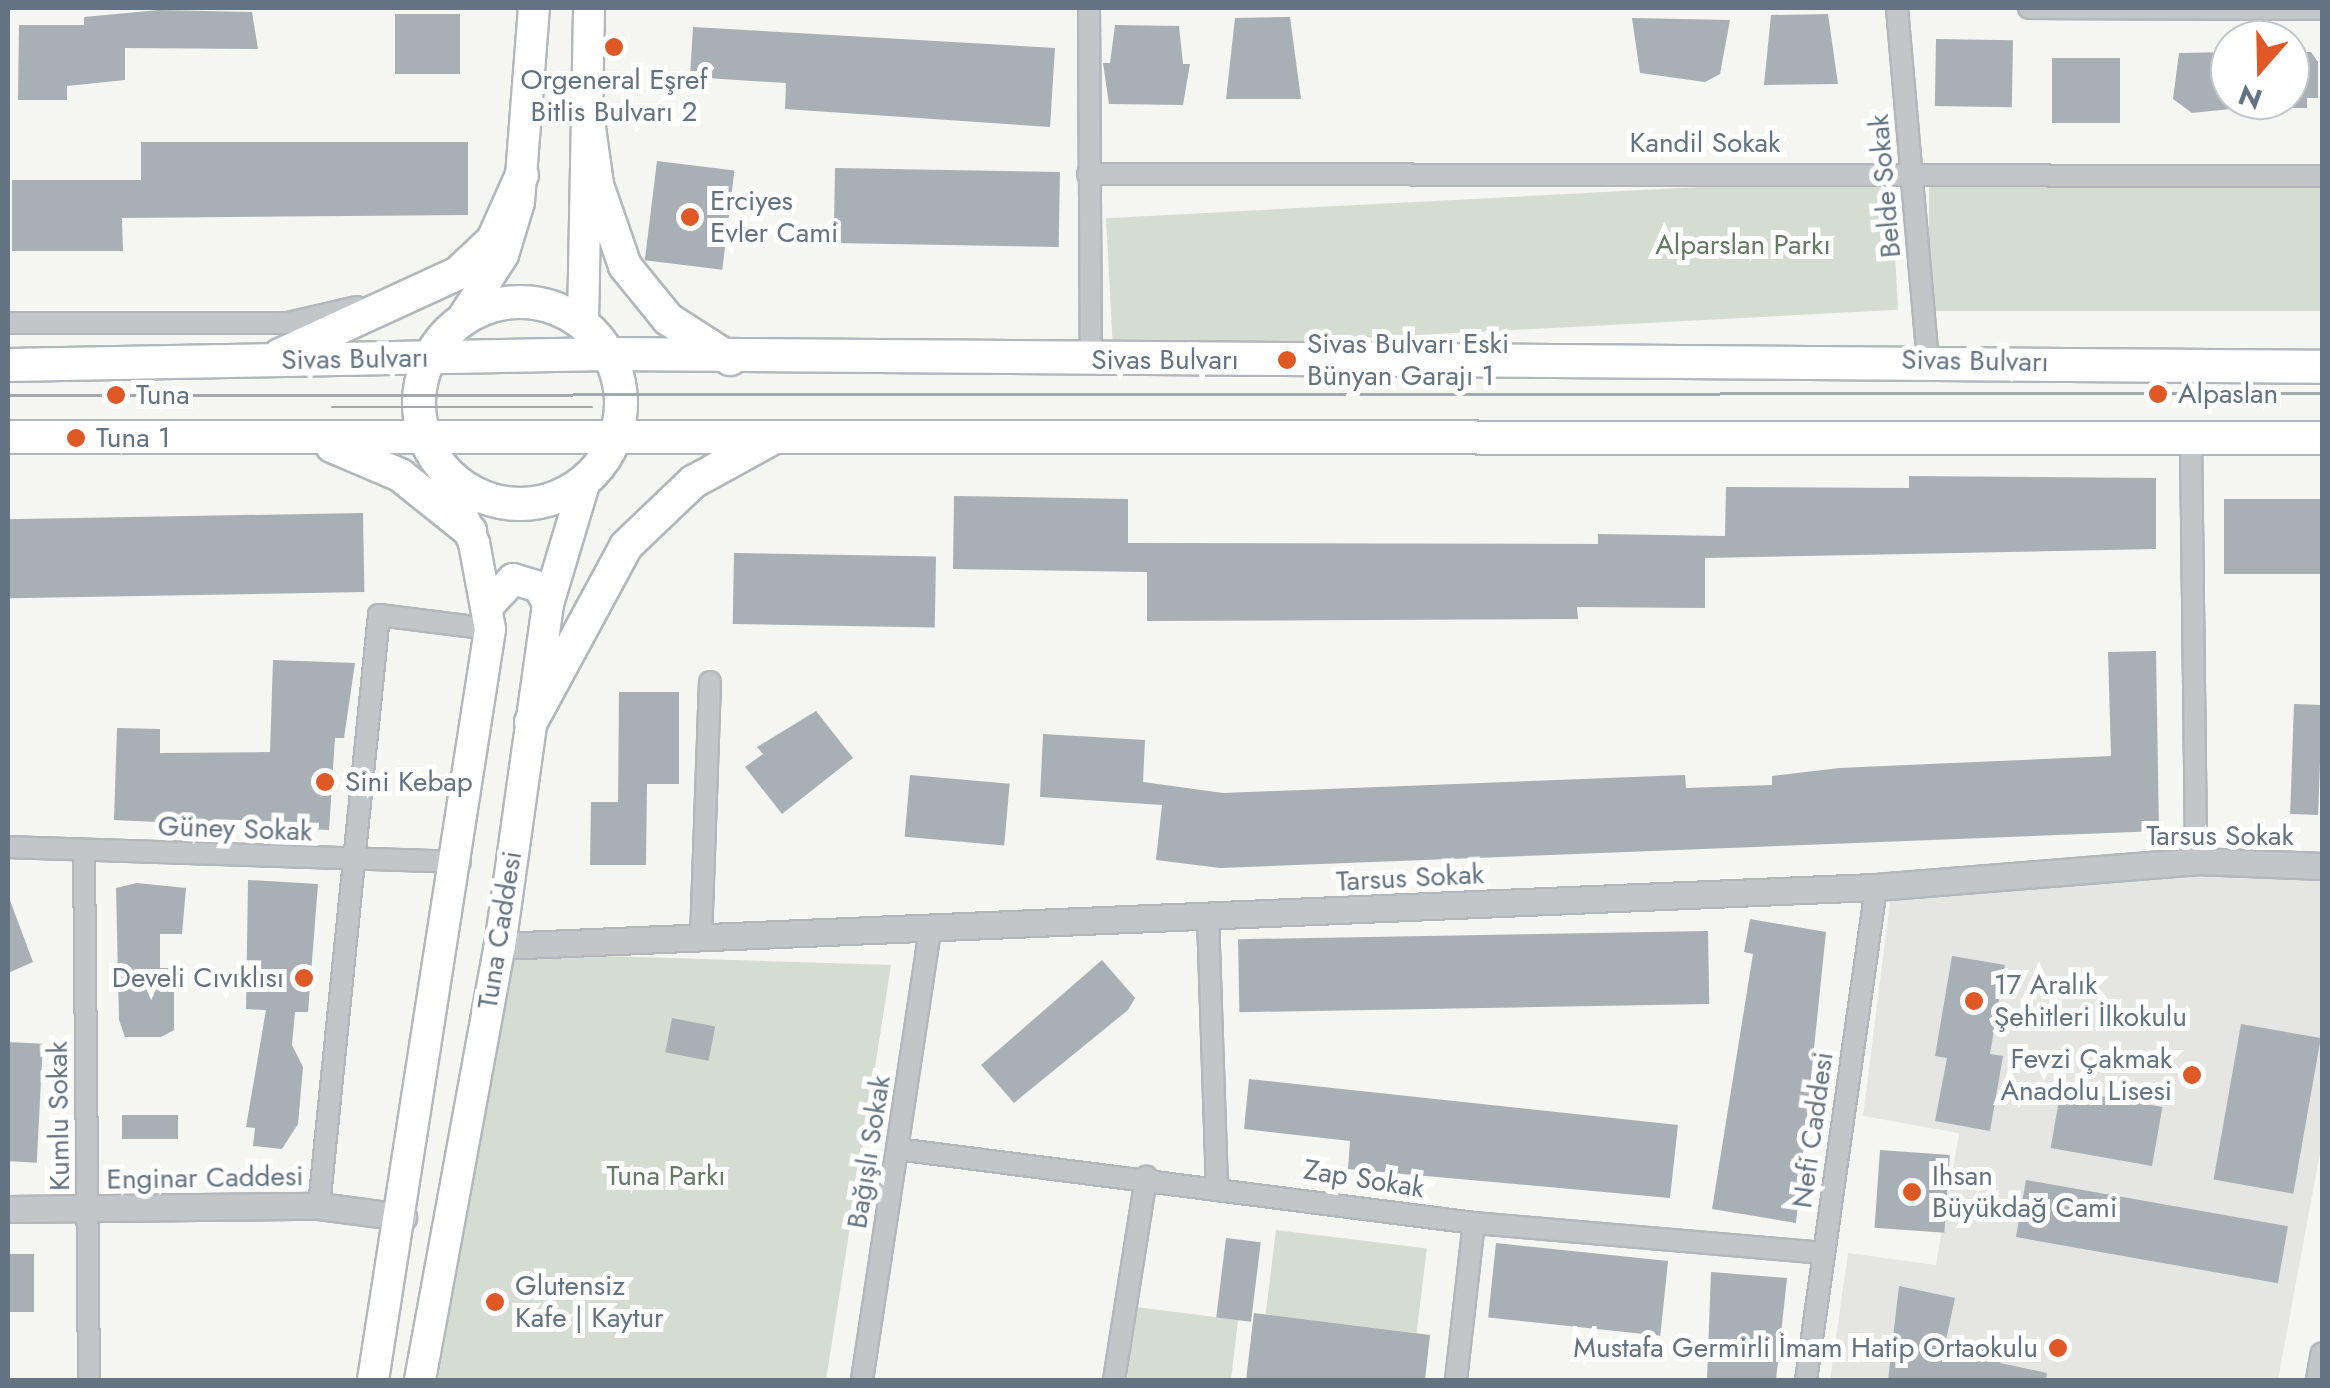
<!DOCTYPE html>
<meta charset="utf-8">
<style>
body{margin:0}
#map{position:relative;width:2330px;height:1388px;overflow:hidden;background:#f5f5f1;font-family:Jost,sans-serif}
div>[style]{position:absolute}
.built>*{inset:0;background:#e5e6e4}
.green>*{inset:0;background:#d5dcd2;transform-origin:0 0}
.building>*{inset:0;background:#a8afb5;transform-origin:0 0}
.roads{filter:drop-shadow(2px 0 #b3b7bb) drop-shadow(-2px 0 #b3b7bb) drop-shadow(0 2px #b3b7bb) drop-shadow(0 -2px #b3b7bb)}
.minor>*{height:20px;margin:-10px;padding:0 10px;transform-origin:10px;border-radius:10px;background:#c2c6c9}
.tertiary>*{height:25px;margin:-12.5px;padding:0 12.5px;transform-origin:12.5px;border-radius:12.5px;background:#c2c6c9}
.primary>*{height:30px;margin:-15px;padding:0 15px;transform-origin:15px;border-radius:15px;background:#fff}
.trunk>*{height:32px;margin:-16px;padding:0 16px;transform-origin:16px;border-radius:16px;background:#fff}
.trunk>.ring{margin:-16px;padding:0;box-sizing:content-box;background:none;border:32px solid #fff;border-radius:50%}
.tram>*{height:2.5px;margin:-1.25px;padding:0 1.25px;transform-origin:1.25px;border-radius:1.25px;background:#a3a8ad}
.dots>*{width:28px;height:28px;translate:-50% -50%;box-sizing:border-box;border:5px solid #fff;border-radius:50%}
span{translate:-50% -50%;white-space:nowrap;text-align:center;line-height:1.15;-webkit-text-stroke:10px #fff;paint-order:stroke}
.poi-label{font-size:28px;color:#647381}
.left{translate:0 -50%;text-align:left}
.right{translate:-100% -50%;text-align:right}
.street-label{font-size:28px;color:#647381}
.park-label{font-size:28px;color:#667963}
.frame{position:absolute;inset:0;border:10px solid #647381;pointer-events:none}
.north{position:absolute;left:2210px;top:20px;width:100px;height:100px;box-sizing:border-box;background:#fff;border:2px solid #c1c7cd;border-radius:50%;rotate:200deg;font-size:28px;font-weight:700;line-height:40px;text-align:center;color:#647381}
.north::after{content:'';display:block;margin:auto;width:35px;height:45px;background:#df5927;clip-path:polygon(50% 0,100% 100%,50% 72%,0 100%)}
</style>
<div id="map">
<div class="built">
<i style="clip-path:polygon(2322px 862px,2322px 1142px,2278px 1380px,1830px 1380px,1848px 1253px,1936px 1265px,1959px 1133px,1863px 1116px,1892px 886px)"></i>
</div>
<div class="green">
<i style="left:1891px;top:177px;width:133px;height:786px;rotate:87deg"></i>
<i style="left:2322px;top:187px;width:124px;height:393px;rotate:90deg"></i>
<i style="clip-path:polygon(513px 953px,891px 965px,826px 1380px,438px 1380px)"></i>
<i style="left:1276px;top:1230px;width:152px;height:85px;rotate:7deg"></i>
<i style="clip-path:polygon(1136px 1307px,1238px 1320px,1231px 1380px,1127px 1380px)"></i>
</div>
<div class="building">
<i style="clip-path:polygon(159px 10px,252px 12px,258px 49px,125px 48px,125px 80px,67px 86px,67px 100px,18px 100px,19px 25px,84px 25px,84px 17px)"></i>
<i style="left:395px;top:14px;width:65px;height:60px"></i>
<i style="clip-path:polygon(1828px 14px,1838px 84px,1764px 85px,1771px 15px)"></i>
<i style="clip-path:polygon(1290px 17px,1301px 99px,1226px 99px,1235px 18px)"></i>
<i style="clip-path:polygon(1632px 18px,1730px 20px,1720px 74px,1705px 82px,1640px 73px)"></i>
<i style="clip-path:polygon(1115px 25px,1179px 26px,1183px 64px,1190px 64px,1183px 105px,1109px 104px,1103px 63px,1110px 63px)"></i>
<i style="clip-path:polygon(693px 27px,1055px 48px,1050px 127px,785px 109px,786px 83px,690px 77px)"></i>
<i style="left:1936px;top:39px;width:77px;height:67px;rotate:1deg"></i>
<i style="clip-path:polygon(2230px 52px,2230px 109px,2192px 113px,2173px 99px,2179px 53px)"></i>
<i style="clip-path:polygon(2290px 52px,2311px 52px,2318px 62px,2318px 98px,2307px 98px,2307px 108px,2290px 108px)"></i>
<i style="left:2052px;top:58px;width:68px;height:65px"></i>
<i style="clip-path:polygon(141px 142px,468px 142px,468px 215px,122px 218px,123px 251px,12px 251px,12px 180px,141px 180px)"></i>
<i style="left:657px;top:161px;width:78px;height:100px;rotate:7deg"></i>
<i style="left:835px;top:168px;width:225px;height:75px;rotate:1deg"></i>
<i style="clip-path:polygon(1909px 476px,2156px 478px,2156px 549px,1705px 558px,1705px 608px,1577px 607px,1578px 619px,1147px 621px,1147px 572px,953px 569px,954px 496px,1128px 499px,1128px 543px,1598px 544px,1598px 534px,1725px 536px,1726px 487px,1909px 488px)"></i>
<i style="left:2322px;top:499px;width:75px;height:98px;rotate:90deg"></i>
<i style="left:363px;top:513px;width:79px;height:355px;rotate:89deg"></i>
<i style="left:734px;top:553px;width:202px;height:71px;rotate:1deg"></i>
<i style="clip-path:polygon(2156px 651px,2159px 831px,1220px 868px,1156px 860px,1162px 805px,1040px 797px,1043px 734px,1145px 740px,1143px 782px,1223px 793px,1685px 775px,1686px 788px,1772px 785px,1772px 776px,1839px 768px,2111px 756px,2108px 652px)"></i>
<i style="clip-path:polygon(273px 660px,355px 663px,344px 738px,335px 738px,329px 830px,114px 820px,117px 728px,160px 729px,160px 753px,270px 752px)"></i>
<i style="clip-path:polygon(619px 692px,679px 692px,679px 784px,647px 784px,646px 865px,590px 865px,591px 802px,618px 802px)"></i>
<i style="left:2294px;top:704px;width:28px;height:110px;rotate:2deg"></i>
<i style="clip-path:polygon(816px 711px,853px 758px,782px 814px,745px 767px,763px 754px,757px 747px)"></i>
<i style="left:910px;top:775px;width:100px;height:62px;rotate:5deg"></i>
<i style="clip-path:polygon(248px 880px,318px 884px,308px 1012px,295px 1012px,292px 1045px,303px 1067px,298px 1124px,282px 1149px,253px 1146px,255px 1128px,246px 1127px,266px 1010px,246px 1009px)"></i>
<i style="clip-path:polygon(137px 883px,186px 888px,182px 934px,160px 934px,160px 968px,174px 968px,174px 1030px,161px 1037px,125px 1037px,119px 1020px,116px 888px)"></i>
<i style="clip-path:polygon(8px 895px,33px 962px,8px 973px)"></i>
<i style="clip-path:polygon(1750px 919px,1826px 932px,1796px 1223px,1712px 1209px,1753px 954px,1744px 952px)"></i>
<i style="left:1708px;top:931px;width:73px;height:470px;rotate:89deg"></i>
<i style="clip-path:polygon(1952px 956px,2005px 965px,1990px 1054px,2003px 1056px,1990px 1131px,1935px 1121px,1947px 1058px,1935px 1056px)"></i>
<i style="clip-path:polygon(1102px 960px,1135px 998px,1128px 1010px,1014px 1103px,981px 1065px)"></i>
<i style="left:672px;top:1018px;width:44px;height:35px;rotate:11deg"></i>
<i style="left:2241px;top:1024px;width:81px;height:158px;rotate:10deg"></i>
<i style="left:8px;top:1042px;width:35px;height:119px;rotate:3deg"></i>
<i style="clip-path:polygon(1249px 1079px,1678px 1125px,1670px 1198px,1348px 1169px,1350px 1141px,1244px 1129px)"></i>
<i style="left:2061px;top:1089px;width:103px;height:60px;rotate:10deg"></i>
<i style="left:122px;top:1115px;width:56px;height:24px"></i>
<i style="left:1880px;top:1150px;width:70px;height:78px;rotate:4deg"></i>
<i style="left:2026px;top:1180px;width:266px;height:58px;rotate:10deg"></i>
<i style="left:1226px;top:1238px;width:35px;height:80px;rotate:7deg"></i>
<i style="left:1496px;top:1243px;width:173px;height:75px;rotate:6deg"></i>
<i style="left:8px;top:1254px;width:26px;height:58px"></i>
<i style="clip-path:polygon(1711px 1272px,1787px 1278px,1776px 1380px,1707px 1380px)"></i>
<i style="clip-path:polygon(1899px 1286px,1955px 1298px,1946px 1340px,2002px 1352px,2000px 1363px,2047px 1373px,2046px 1380px,1888px 1380px)"></i>
<i style="clip-path:polygon(1254px 1313px,1430px 1335px,1425px 1380px,1246px 1380px)"></i>
</div>
<div class="roads">
<div class="minor">
<i style="left:1089px;top:8px;width:352px;rotate:89.7deg"></i>
<i style="left:1897px;top:8px;width:353px;rotate:85deg"></i>
<i style="left:2029px;top:8px;width:293px;rotate:0.2deg"></i>
<i style="left:1088px;top:174px;width:1234px;rotate:0.09deg"></i>
<i style="left:8px;top:323px;width:280px"></i>
<i style="left:288px;top:323px;width:71px;rotate:-13.1deg"></i>
<i style="left:2191px;top:438px;width:423px;rotate:89.3deg"></i>
<i style="left:8px;top:847px;width:452px;rotate:1.9deg"></i>
<i style="left:84px;top:851px;width:529px;rotate:89.46deg"></i>
<i style="left:1208px;top:917px;width:268px;rotate:88.1deg"></i>
<i style="left:701px;top:939px;width:257px;rotate:-88deg"></i>
<i style="left:897px;top:1149px;width:582px;rotate:7.31deg"></i>
<i style="left:1474px;top:1223px;width:350px;rotate:4.9deg"></i>
<i style="left:319px;top:1206px;width:594px;rotate:-84.2deg"></i>
<i style="left:379px;top:615px;width:112px;rotate:7.2deg"></i>
<i style="left:862px;top:1380px;width:454px;rotate:-81.4deg"></i>
<i style="left:1114px;top:1380px;width:206px;rotate:-81deg"></i>
<i style="left:1456px;top:1380px;width:158px;rotate:-83.5deg"></i>
<i style="left:1806px;top:1380px;width:498px;rotate:-81.9deg"></i>
<i style="left:2317px;top:1380px;width:27px;rotate:-80deg"></i>
</div>
<div class="tertiary">
<i style="left:500px;top:946px;width:1377px;rotate:-2.46deg"></i>
<i style="left:1876px;top:887px;width:321px;rotate:-4.6deg"></i>
<i style="left:2196px;top:861px;width:126px;rotate:2.3deg"></i>
<i style="left:8px;top:1209px;width:311px;rotate:-0.6deg"></i>
<i style="left:319px;top:1206px;width:85px;rotate:7.5deg"></i>
</div>
<div class="primary">
<i style="left:462px;top:319px;width:76px;rotate:-57.4deg"></i>
<i style="left:503px;top:255px;width:55px;rotate:-73.2deg"></i>
<i style="left:519px;top:202px;width:195px;rotate:-85.6deg"></i>
<i style="left:583px;top:324px;width:316px;rotate:-88.9deg"></i>
<i style="left:487px;top:607px;width:38px;rotate:-47deg"></i>
<i style="left:513px;top:579px;width:27px;rotate:17deg"></i>
<i style="left:539px;top:587px;width:19px;rotate:62deg"></i>
<i style="left:373px;top:1380px;width:760px;rotate:-81.14deg"></i>
<i style="left:490px;top:629px;width:87px;rotate:-100.5deg"></i>
<i style="left:474px;top:543px;width:80px;rotate:-112.7deg"></i>
<i style="left:420px;top:1380px;width:441px;rotate:-79.6deg"></i>
<i style="left:500px;top:946px;width:345px;rotate:-82deg"></i>
<i style="left:548px;top:604px;width:128px;rotate:-73.3deg"></i>
</div>
<div class="trunk">
<i style="left:584px;top:92px;width:94px;rotate:82deg"></i>
<i style="left:597px;top:185px;width:86px;rotate:70.9deg"></i>
<i style="left:625px;top:266px;width:68px;rotate:50.9deg"></i>
<i style="left:668px;top:319px;width:74px;rotate:32.8deg"></i>
<i class="ring" style="left:419px;top:302px;width:170px;height:170px"></i>
<i style="left:280px;top:355px;width:196px;rotate:-24.7deg"></i>
<i style="left:458px;top:273px;width:48px;rotate:-43.3deg"></i>
<i style="left:493px;top:240px;width:71px;rotate:-66deg"></i>
<i style="left:8px;top:365px;width:601px;rotate:-1.05deg"></i>
<i style="left:609px;top:354px;width:1713px;rotate:0.43deg"></i>
<i style="left:8px;top:437px;width:2314px;rotate:0.02deg"></i>
<i style="left:332px;top:446px;width:74px;rotate:23.1deg"></i>
<i style="left:400px;top:475px;width:90px;rotate:38.7deg"></i>
<i style="left:531px;top:722px;width:200px;rotate:-61.6deg"></i>
<i style="left:626px;top:546px;width:93px;rotate:-43.7deg"></i>
<i style="left:693px;top:482px;width:87px;rotate:-28.9deg"></i>
</div>
</div>
<div class="tram">
<i style="left:8px;top:395px;width:2314px;rotate:-0.05deg"></i>
<i style="left:332px;top:407px;width:260px"></i>
</div>
<div class="dots">
<i style="left:614px;top:47px;background:#df5927"></i>
<i style="left:690px;top:217px;background:#df5927"></i>
<i style="left:1287px;top:360px;background:#df5927"></i>
<i style="left:2158px;top:394px;background:#df5927"></i>
<i style="left:116px;top:395px;background:#df5927"></i>
<i style="left:76px;top:438px;background:#df5927"></i>
<i style="left:325px;top:782px;background:#df5927"></i>
<i style="left:304px;top:978px;background:#df5927"></i>
<i style="left:1974px;top:1001px;background:#df5927"></i>
<i style="left:2192px;top:1075px;background:#df5927"></i>
<i style="left:1912px;top:1192px;background:#df5927"></i>
<i style="left:495px;top:1302px;background:#df5927"></i>
<i style="left:2058px;top:1348px;background:#df5927"></i>
</div>
<div class="poi-label">
<span style="left:614px;top:96px">Orgeneral Eşref<br>Bitlis Bulvarı 2</span>
<span class="left" style="left:710px;top:217px">Erciyes<br>Evler Cami</span>
<span class="left" style="left:1307px;top:360px">Sivas Bulvarı Eski<br>Bünyan Garajı 1</span>
<span class="left" style="left:2178px;top:394px">Alpaslan</span>
<span class="left" style="left:136px;top:395px">Tuna</span>
<span class="left" style="left:96px;top:438px">Tuna 1</span>
<span class="left" style="left:345px;top:782px">Sini Kebap</span>
<span class="right" style="left:284px;top:978px">Develi Cıvıklısı</span>
<span class="left" style="left:1994px;top:1001px">17 Aralık<br>Şehitleri İlkokulu</span>
<span class="right" style="left:2172px;top:1075px">Fevzi Çakmak<br>Anadolu Lisesi</span>
<span class="left" style="left:1932px;top:1192px">Ihsan<br>Büyükdağ Cami</span>
<span class="left" style="left:515px;top:1302px">Glutensiz<br>Kafe | Kaytur</span>
<span class="right" style="left:2038px;top:1348px">Mustafa Germirli İmam Hatip Ortaokulu</span>
</div>
<div class="street-label">
<span style="left:1705px;top:143px">Kandil Sokak</span>
<span style="left:1885px;top:186px;rotate:-95deg">Belde Sokak</span>
<span style="left:355px;top:359px;rotate:-1deg">Sivas Bulvarı</span>
<span style="left:1165px;top:360px">Sivas Bulvarı</span>
<span style="left:1975px;top:361px;rotate:1deg">Sivas Bulvarı</span>
<span style="left:235px;top:829px;rotate:2deg">Güney Sokak</span>
<span style="left:2220px;top:836px">Tarsus Sokak</span>
<span style="left:1410px;top:878px;rotate:-3deg">Tarsus Sokak</span>
<span style="left:500px;top:930px;rotate:-81deg">Tuna Caddesi</span>
<span style="left:59px;top:1116px;rotate:-91deg">Kumlu Sokak</span>
<span style="left:1813px;top:1130px;rotate:-82deg">Nefi Caddesi</span>
<span style="left:869px;top:1152px;rotate:-81deg">Bağışlı Sokak</span>
<span style="left:205px;top:1178px;rotate:-1deg">Enginar Caddesi</span>
<span style="left:1364px;top:1179px;rotate:9deg">Zap Sokak</span>
</div>
<div class="park-label">
<span style="left:1743px;top:245px">Alparslan Parkı</span>
<span style="left:666px;top:1176px">Tuna Parkı</span>
</div>
<div class="frame"></div>
<div class="north">N</div>
</div>
